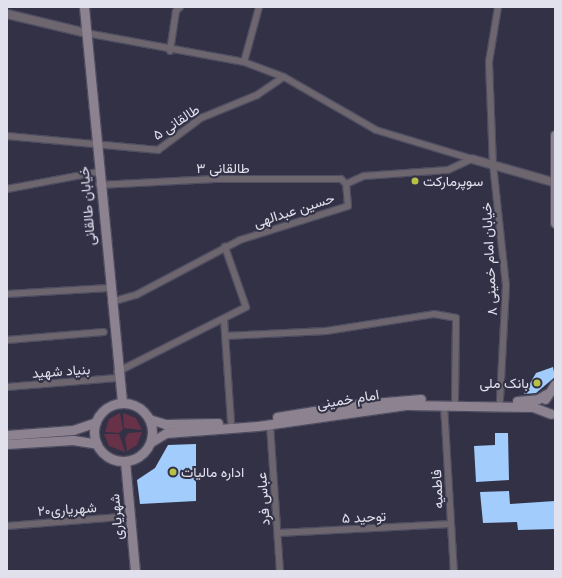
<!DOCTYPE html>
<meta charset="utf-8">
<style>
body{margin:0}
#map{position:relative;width:562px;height:578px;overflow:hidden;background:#323146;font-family:"Noto Sans",Vazirmatn,sans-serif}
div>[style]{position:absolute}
.green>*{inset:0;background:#673248}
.building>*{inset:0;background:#a2ccfb}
.roads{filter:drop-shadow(1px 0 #4e4d61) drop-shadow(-1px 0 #4e4d61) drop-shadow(0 1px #4e4d61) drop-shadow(0 -1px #4e4d61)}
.minor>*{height:6px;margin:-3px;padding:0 3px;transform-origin:3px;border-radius:3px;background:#6d666f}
.tertiary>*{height:8px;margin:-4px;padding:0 4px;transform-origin:4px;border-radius:4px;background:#6d666f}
.secondary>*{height:9px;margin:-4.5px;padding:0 4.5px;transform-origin:4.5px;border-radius:4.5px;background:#8d8290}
.secondary>.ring{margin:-4.5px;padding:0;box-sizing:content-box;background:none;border:9px solid #8d8290;border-radius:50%}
.dots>*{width:11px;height:11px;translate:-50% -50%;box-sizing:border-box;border:2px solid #323146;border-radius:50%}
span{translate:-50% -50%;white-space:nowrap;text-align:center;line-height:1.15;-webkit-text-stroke:4px #323146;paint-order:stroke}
.street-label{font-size:14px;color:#e1e1ee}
.poi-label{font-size:14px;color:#e1e1ee}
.left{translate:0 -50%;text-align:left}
.right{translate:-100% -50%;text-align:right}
.frame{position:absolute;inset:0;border:8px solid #e1e1ee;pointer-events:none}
</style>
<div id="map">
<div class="green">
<i style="clip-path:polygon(120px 413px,123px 429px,119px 433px,105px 432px,109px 419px)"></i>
<i style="clip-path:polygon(123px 413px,136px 418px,142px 430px,124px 428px)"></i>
<i style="clip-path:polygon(142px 432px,137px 445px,127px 451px,125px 438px,128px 433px)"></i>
<i style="clip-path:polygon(104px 434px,119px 434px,125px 452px,109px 446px)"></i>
</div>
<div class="building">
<i style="clip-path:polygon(553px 367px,555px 377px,536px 393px,524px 394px,536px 373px)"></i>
<i style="clip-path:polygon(495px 433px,508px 433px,509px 480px,476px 482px,474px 446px,495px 445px)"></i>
<i style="clip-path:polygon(196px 444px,196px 501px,140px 504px,137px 480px,155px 468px,168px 445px)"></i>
<i style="clip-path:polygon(509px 491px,510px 504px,555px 501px,555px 529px,518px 530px,517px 522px,483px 523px,480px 492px)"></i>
</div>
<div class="roads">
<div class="minor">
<i style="left:498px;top:7px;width:56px;rotate:99.3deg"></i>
<i style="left:489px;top:62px;width:102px;rotate:87.8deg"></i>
<i style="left:493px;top:164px;width:122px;rotate:83.9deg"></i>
<i style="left:506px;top:285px;width:116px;rotate:93deg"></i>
<i style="left:86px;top:33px;width:161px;rotate:10.4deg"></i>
<i style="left:244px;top:62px;width:43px;rotate:20.6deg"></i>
<i style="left:284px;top:77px;width:106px;rotate:29.9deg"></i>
<i style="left:376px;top:130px;width:100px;rotate:16.8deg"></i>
<i style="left:170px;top:51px;width:40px;rotate:-81.5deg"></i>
<i style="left:176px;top:11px;width:6px;rotate:-45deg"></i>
<i style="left:244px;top:62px;width:57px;rotate:-74.7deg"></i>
<i style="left:7px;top:136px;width:152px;rotate:5.3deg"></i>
<i style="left:158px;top:150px;width:54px;rotate:-36.7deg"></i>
<i style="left:201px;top:118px;width:61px;rotate:-22.3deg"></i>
<i style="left:257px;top:95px;width:32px;rotate:-34deg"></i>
<i style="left:99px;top:185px;width:116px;rotate:-3deg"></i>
<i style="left:215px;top:179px;width:126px"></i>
<i style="left:341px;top:179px;width:7px;rotate:45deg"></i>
<i style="left:7px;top:189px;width:93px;rotate:-10.6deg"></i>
<i style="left:7px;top:294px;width:102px;rotate:-3.4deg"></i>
<i style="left:111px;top:302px;width:26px;rotate:-16deg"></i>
<i style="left:136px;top:295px;width:118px;rotate:-27.9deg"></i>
<i style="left:240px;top:240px;width:113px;rotate:-17.5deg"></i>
<i style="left:348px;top:206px;width:22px;rotate:-95deg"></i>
<i style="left:346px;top:184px;width:20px;rotate:-24deg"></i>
<i style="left:364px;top:176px;width:84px;rotate:-4.1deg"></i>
<i style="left:448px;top:170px;width:26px;rotate:-25deg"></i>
<i style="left:224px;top:319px;width:103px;rotate:86.1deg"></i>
<i style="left:225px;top:336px;width:101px;rotate:-2.8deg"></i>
<i style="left:326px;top:331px;width:109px;rotate:-8.9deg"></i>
<i style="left:434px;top:314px;width:22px;rotate:10deg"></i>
<i style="left:456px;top:318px;width:82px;rotate:90.7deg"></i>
<i style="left:7px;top:340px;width:97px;rotate:-4.7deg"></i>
<i style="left:117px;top:372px;width:144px;rotate:-26.7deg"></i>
<i style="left:246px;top:307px;width:64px;rotate:-109.3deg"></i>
<i style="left:7px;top:387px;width:110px;rotate:-4.7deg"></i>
<i style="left:444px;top:405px;width:166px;rotate:86.6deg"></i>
<i style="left:270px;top:425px;width:146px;rotate:86.1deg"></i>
<i style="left:7px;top:526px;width:123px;rotate:-4.6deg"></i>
<i style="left:278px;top:533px;width:173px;rotate:-3deg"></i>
</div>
<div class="tertiary">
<i style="left:7px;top:14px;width:81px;rotate:13.5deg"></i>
<i style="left:472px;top:159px;width:84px;rotate:15.9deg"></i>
</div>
<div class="secondary">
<i style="left:84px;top:7px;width:398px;rotate:84.5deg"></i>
<i style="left:555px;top:135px;width:88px;rotate:90deg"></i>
<i style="left:545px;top:399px;width:18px;rotate:-56deg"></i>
<i style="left:517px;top:401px;width:21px;rotate:-5deg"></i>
<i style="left:538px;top:399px;width:9px;rotate:-32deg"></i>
<i class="ring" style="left:94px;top:403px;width:49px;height:49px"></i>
<i style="left:277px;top:417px;width:75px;rotate:-9.2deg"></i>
<i style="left:351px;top:405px;width:70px;rotate:-4.9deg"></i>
<i style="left:149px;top:419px;width:17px;rotate:17deg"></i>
<i style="left:165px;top:424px;width:53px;rotate:-1.1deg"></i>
<i style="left:7px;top:435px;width:66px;rotate:-4.3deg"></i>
<i style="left:73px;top:430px;width:24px;rotate:-19deg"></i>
<i style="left:151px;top:442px;width:17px;rotate:-31deg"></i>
<i style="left:166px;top:433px;width:92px;rotate:-4.4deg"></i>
<i style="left:258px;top:426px;width:149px;rotate:-8.1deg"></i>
<i style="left:406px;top:405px;width:127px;rotate:0.9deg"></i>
<i style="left:533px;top:407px;width:19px;rotate:21deg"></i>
<i style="left:7px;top:444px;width:66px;rotate:-3.5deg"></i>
<i style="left:73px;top:440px;width:24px;rotate:9deg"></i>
<i style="left:125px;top:461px;width:110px;rotate:84.8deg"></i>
</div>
</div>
<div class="dots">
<i style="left:415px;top:181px;background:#b8c147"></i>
<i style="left:537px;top:383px;background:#b8c147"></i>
<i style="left:173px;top:472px;background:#b8c147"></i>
</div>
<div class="street-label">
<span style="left:176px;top:122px;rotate:-33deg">طالقانی ۵</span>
<span style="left:223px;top:168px">طالقانی ۳</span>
<span style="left:87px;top:206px;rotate:-95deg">خیابان طالقانی</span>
<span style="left:294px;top:210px;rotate:-18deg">حسین عبدالهی</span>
<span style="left:489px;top:259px;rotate:-93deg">خیابان امام خمینی ۸</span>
<span style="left:61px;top:371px;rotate:-4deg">بنیاد شهید</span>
<span style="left:348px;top:399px;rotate:-9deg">امام خمینی</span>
<span style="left:437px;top:489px;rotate:-93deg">فاطمیه</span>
<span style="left:263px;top:499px;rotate:-94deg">عباس فرد</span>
<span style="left:67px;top:509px;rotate:-4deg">شهریاری۲۰</span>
<span style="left:116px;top:517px;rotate:-95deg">شهریاری</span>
<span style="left:364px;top:517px;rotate:-3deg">توحید ۵</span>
</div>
<div class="poi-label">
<span class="left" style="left:423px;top:181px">سوپرمارکت</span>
<span class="right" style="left:529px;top:383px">بانک ملی</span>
<span class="left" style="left:181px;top:472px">اداره مالیات</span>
</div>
<div class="frame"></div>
</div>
